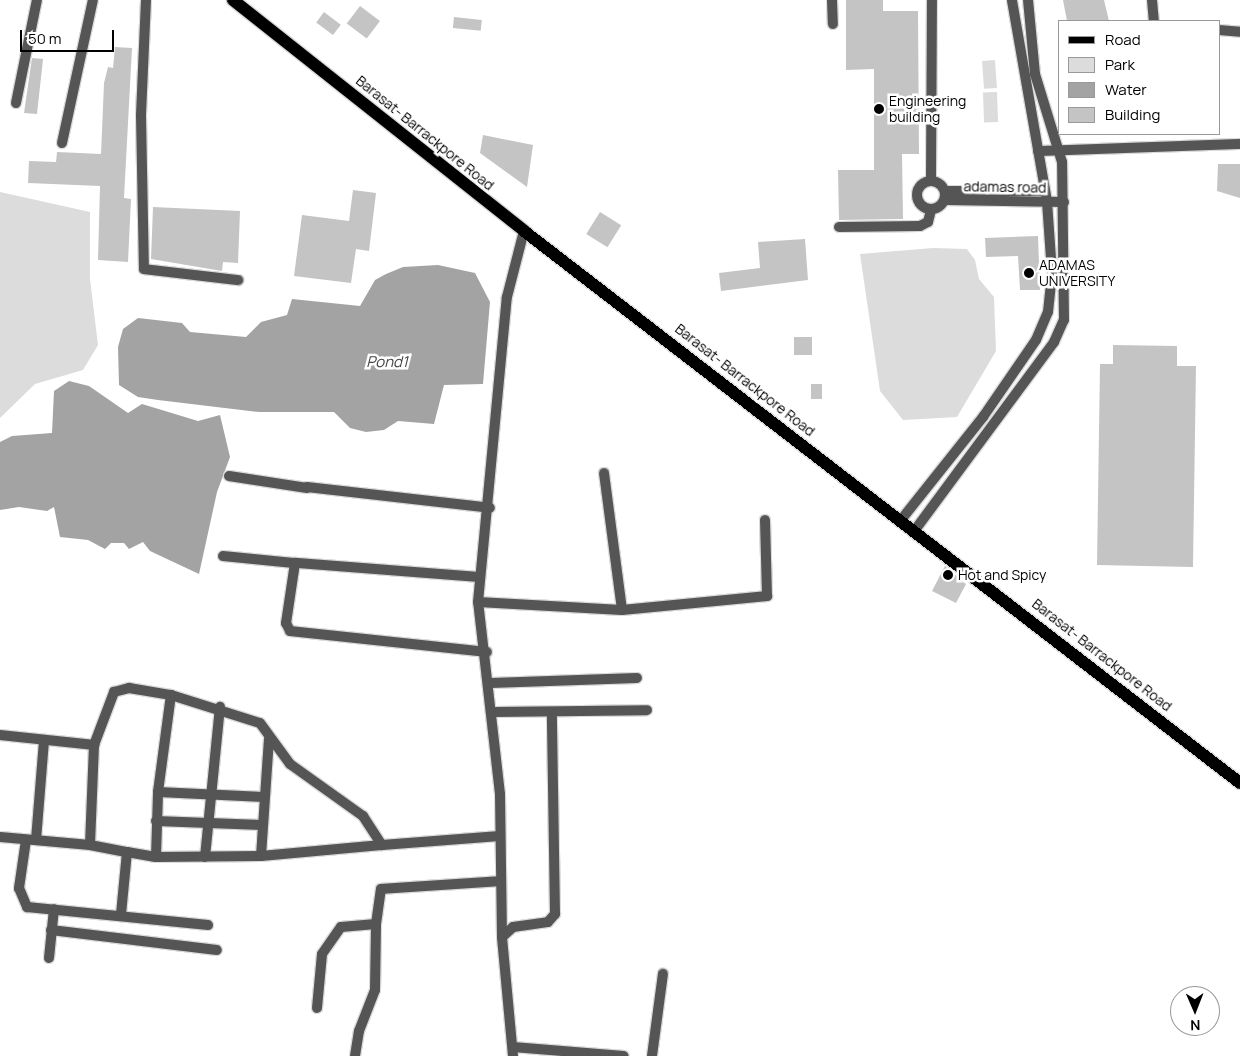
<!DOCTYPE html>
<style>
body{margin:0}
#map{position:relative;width:1240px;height:1056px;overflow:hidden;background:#fff;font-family:Manrope,sans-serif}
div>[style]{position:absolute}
.green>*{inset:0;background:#dcdcdc;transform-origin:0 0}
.water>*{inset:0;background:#a3a3a3}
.building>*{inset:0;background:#c4c4c4;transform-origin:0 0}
.roads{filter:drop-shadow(1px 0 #dbdbdb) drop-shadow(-1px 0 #dbdbdb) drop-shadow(0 1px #dbdbdb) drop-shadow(0 -1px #dbdbdb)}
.minor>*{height:10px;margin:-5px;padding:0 5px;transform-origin:5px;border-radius:5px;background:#555}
.minor>.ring{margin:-5px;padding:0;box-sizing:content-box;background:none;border:10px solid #555;border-radius:50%}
.primary>*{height:12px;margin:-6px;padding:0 6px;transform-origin:6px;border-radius:6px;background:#000}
.dots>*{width:14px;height:14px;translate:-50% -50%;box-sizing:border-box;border:2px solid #fff;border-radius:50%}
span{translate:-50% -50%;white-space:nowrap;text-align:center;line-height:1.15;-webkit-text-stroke:5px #fff;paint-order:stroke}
.poi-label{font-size:14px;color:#000}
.left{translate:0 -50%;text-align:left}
.street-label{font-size:14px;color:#000}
.water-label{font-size:15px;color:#444;font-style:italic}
.legend{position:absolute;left:1058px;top:20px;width:162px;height:115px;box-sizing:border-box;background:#fff;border:1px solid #999;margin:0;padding:6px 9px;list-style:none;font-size:15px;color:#000}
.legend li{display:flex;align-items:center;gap:10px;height:25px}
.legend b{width:25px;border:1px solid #999}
.north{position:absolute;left:1170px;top:986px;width:50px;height:50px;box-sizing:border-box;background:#fff;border:1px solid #999;border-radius:50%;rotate:179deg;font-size:14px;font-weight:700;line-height:20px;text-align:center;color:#000}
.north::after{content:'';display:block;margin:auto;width:18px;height:22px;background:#000;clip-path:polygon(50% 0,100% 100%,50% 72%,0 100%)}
.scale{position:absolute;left:20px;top:30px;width:94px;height:22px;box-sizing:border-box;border:2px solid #000;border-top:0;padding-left:6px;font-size:15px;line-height:18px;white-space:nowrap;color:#000;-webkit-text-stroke:4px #fff;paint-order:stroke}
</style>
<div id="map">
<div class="green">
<i style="left:995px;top:60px;width:28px;height:13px;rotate:86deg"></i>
<i style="left:997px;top:92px;width:30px;height:14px;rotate:88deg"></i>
<i style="clip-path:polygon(0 192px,90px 212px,90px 279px,98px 345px,83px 370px,35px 384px,0 418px)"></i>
<i style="clip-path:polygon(933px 248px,967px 249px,975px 260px,979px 279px,994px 297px,996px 351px,957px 417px,903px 420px,880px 391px,860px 254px)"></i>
</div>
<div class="water">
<i style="clip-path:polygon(438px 265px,475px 273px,490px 302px,483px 384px,444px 385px,434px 424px,398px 421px,384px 430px,366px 432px,350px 428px,334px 412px,259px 412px,158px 400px,138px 397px,119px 385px,118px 347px,123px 329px,138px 318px,182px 323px,190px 332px,246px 337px,261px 322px,287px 315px,292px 299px,360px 306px,375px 280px,386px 274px,403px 267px)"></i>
<i style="clip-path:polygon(69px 381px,89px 386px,128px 413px,142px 404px,198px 421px,220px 415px,230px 457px,217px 492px,199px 574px,150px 551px,143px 542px,129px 549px,124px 543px,111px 543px,105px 549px,88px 540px,60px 537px,54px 507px,47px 511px,19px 507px,0 510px,0 442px,12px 436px,52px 433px,54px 391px)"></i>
</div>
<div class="building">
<i style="clip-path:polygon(846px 0,883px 0,883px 11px,918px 11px,919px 154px,902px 154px,903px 219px,839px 220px,838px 170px,874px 170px,874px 69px,846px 70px)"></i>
<i style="clip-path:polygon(1063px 0,1104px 0,1109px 21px,1067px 21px)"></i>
<i style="left:360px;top:6px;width:25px;height:22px;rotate:37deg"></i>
<i style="left:324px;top:12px;width:21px;height:13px;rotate:37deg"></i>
<i style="left:454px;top:17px;width:28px;height:11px;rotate:6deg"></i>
<i style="clip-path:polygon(115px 47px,132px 48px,124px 198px,131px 199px,128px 262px,98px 260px,100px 186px,28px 183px,29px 161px,56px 162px,57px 152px,101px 154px,104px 83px,108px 67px,113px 68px)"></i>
<i style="clip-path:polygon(32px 58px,43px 59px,37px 114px,24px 113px)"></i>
<i style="clip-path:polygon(483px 135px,533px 145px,527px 187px,480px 153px)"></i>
<i style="clip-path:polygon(1218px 164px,1240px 164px,1240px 198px,1217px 191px)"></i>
<i style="clip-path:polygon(353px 190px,376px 193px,369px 251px,356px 249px,351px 283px,294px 276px,302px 215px,349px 221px)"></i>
<i style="clip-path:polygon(153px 207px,240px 211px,238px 263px,223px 262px,222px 271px,151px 259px)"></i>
<i style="left:600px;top:212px;width:25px;height:26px;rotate:32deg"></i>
<i style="clip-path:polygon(1038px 236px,1040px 290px,1020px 290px,1018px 256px,986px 257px,985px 238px)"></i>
<i style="clip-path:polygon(805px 239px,808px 280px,721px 291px,719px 273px,760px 268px,758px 242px)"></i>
<i style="left:794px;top:337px;width:18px;height:18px"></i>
<i style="clip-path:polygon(1113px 345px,1177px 346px,1177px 366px,1196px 366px,1193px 567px,1097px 565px,1100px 364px,1113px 364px)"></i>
<i style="left:811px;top:384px;width:11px;height:15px"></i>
<i style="clip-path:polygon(945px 566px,966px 584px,956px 603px,932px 591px)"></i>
</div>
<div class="roads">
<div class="minor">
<i style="left:146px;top:0;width:116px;rotate:92.5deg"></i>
<i style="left:141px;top:116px;width:153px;rotate:88.9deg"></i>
<i style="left:144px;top:269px;width:95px;rotate:6.7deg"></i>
<i style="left:832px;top:0;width:24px;rotate:88deg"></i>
<i style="left:1152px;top:0;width:21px;rotate:85deg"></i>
<i style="left:1219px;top:30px;width:21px;rotate:5deg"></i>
<i style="left:16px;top:103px;width:105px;rotate:-78.5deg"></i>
<i style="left:62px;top:143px;width:146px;rotate:-77.8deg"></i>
<i style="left:1038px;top:151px;width:202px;rotate:-2deg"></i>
<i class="ring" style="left:917px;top:181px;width:18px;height:18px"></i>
<i style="left:931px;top:181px;width:181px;rotate:-89.7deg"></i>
<i style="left:945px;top:191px;width:100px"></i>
<i style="left:945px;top:200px;width:119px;rotate:1deg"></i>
<i style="left:839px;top:227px;width:81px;rotate:-0.7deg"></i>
<i style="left:920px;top:226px;width:9px;rotate:-27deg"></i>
<i style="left:928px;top:222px;width:12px;rotate:-76deg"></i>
<i style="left:604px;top:473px;width:138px;rotate:82.5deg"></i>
<i style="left:229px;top:476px;width:79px;rotate:8.7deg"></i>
<i style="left:307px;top:487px;width:184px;rotate:6.5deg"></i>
<i style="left:901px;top:520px;width:132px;rotate:-51.5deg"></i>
<i style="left:983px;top:417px;width:93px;rotate:-55.5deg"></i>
<i style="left:1036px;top:340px;width:30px;rotate:-67deg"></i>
<i style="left:1048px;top:312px;width:39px;rotate:-84deg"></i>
<i style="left:1052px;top:273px;width:72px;rotate:-94deg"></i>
<i style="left:1047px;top:201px;width:204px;rotate:-99.9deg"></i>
<i style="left:915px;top:530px;width:234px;rotate:-53.5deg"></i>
<i style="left:1054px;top:342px;width:24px;rotate:-66deg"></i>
<i style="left:1064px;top:320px;width:158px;rotate:-90.7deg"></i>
<i style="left:1062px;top:162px;width:92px;rotate:-107.1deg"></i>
<i style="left:1035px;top:74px;width:74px;rotate:-95.4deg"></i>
<i style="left:223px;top:556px;width:71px;rotate:5.6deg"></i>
<i style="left:479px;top:577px;width:185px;rotate:-175.6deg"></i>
<i style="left:295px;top:563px;width:61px;rotate:98.5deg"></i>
<i style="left:286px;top:623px;width:9px;rotate:63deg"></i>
<i style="left:290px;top:631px;width:198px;rotate:6.1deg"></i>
<i style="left:478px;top:602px;width:144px;rotate:3.2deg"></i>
<i style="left:622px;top:610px;width:146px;rotate:-5.5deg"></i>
<i style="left:767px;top:596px;width:76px;rotate:-91.5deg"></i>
<i style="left:491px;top:683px;width:146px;rotate:-2deg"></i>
<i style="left:494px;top:712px;width:153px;rotate:-0.7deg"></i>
<i style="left:0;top:735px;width:95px;rotate:6.1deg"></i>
<i style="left:94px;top:745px;width:100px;rotate:92.3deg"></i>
<i style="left:90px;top:845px;width:90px;rotate:-174.9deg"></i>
<i style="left:94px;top:745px;width:57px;rotate:-69.3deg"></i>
<i style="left:114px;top:692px;width:16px;rotate:-15deg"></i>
<i style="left:129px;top:688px;width:43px;rotate:9.5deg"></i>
<i style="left:171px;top:695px;width:93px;rotate:17.5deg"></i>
<i style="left:260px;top:723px;width:51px;rotate:53.8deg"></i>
<i style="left:290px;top:764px;width:90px;rotate:35.5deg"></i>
<i style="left:363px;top:816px;width:35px;rotate:57deg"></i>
<i style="left:382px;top:845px;width:118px;rotate:-4.4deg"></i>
<i style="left:158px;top:792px;width:106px;rotate:2.7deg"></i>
<i style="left:156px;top:821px;width:106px;rotate:2.2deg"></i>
<i style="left:26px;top:840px;width:49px;rotate:98.3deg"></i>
<i style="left:19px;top:888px;width:21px;rotate:67deg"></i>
<i style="left:27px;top:907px;width:182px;rotate:5.7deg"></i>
<i style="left:36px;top:840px;width:100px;rotate:-85.4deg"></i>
<i style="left:90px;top:845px;width:38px;rotate:11deg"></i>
<i style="left:127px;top:852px;width:62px;rotate:95.5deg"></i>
<i style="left:127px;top:852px;width:29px;rotate:10deg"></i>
<i style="left:156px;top:857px;width:105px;rotate:-0.5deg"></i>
<i style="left:261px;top:856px;width:117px;rotate:-86.1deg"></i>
<i style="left:261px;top:856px;width:121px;rotate:-5.2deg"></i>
<i style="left:156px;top:857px;width:65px;rotate:-88.2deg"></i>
<i style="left:158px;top:792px;width:98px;rotate:-82.4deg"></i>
<i style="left:205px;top:857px;width:151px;rotate:-84.3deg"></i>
<i style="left:51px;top:930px;width:167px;rotate:6.9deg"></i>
<i style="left:502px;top:937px;width:15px;rotate:-42deg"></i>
<i style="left:513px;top:927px;width:35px;rotate:-8deg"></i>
<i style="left:548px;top:922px;width:11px;rotate:-49deg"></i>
<i style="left:555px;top:914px;width:202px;rotate:-90.9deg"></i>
<i style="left:49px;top:958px;width:49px;rotate:-84.2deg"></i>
<i style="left:317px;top:1008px;width:54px;rotate:-84.7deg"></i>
<i style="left:322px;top:954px;width:33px;rotate:-55deg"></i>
<i style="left:341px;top:927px;width:35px;rotate:-5deg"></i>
<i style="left:376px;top:924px;width:35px;rotate:-82deg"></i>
<i style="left:381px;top:889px;width:120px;rotate:-3.8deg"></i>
<i style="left:513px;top:1047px;width:111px;rotate:4.6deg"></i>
<i style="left:355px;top:1056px;width:25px;rotate:-81deg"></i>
<i style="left:359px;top:1031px;width:44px;rotate:-68.7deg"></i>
<i style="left:375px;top:990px;width:66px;rotate:-89.1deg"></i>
<i style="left:513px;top:1056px;width:120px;rotate:-95.3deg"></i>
<i style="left:502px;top:937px;width:143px;rotate:-90.8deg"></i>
<i style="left:500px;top:794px;width:193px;rotate:-96.5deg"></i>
<i style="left:478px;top:602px;width:306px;rotate:-84.6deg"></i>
<i style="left:507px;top:297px;width:68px;rotate:-75.6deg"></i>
<i style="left:652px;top:1056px;width:83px;rotate:-82.4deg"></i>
</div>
<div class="primary">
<i style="left:233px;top:0;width:372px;rotate:38.4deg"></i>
<i style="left:524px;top:231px;width:904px;rotate:37.63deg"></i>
</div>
</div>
<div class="dots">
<i style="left:879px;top:109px;background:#000"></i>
<i style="left:1029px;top:273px;background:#000"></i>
<i style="left:948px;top:575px;background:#000"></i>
</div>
<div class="poi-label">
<span class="left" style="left:889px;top:109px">Engineering<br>building</span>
<span class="left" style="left:1039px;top:273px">ADAMAS<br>UNIVERSITY</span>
<span class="left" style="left:958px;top:575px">Hot and Spicy</span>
</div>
<div class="street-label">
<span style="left:425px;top:133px;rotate:39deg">Barasat- Barrackpore Road</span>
<span style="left:1005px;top:187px;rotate:1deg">adamas road</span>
<span style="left:745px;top:380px;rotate:38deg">Barasat- Barrackpore Road</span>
<span style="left:1102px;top:655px;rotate:38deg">Barasat- Barrackpore Road</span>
</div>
<div class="water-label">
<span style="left:387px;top:362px">Pond1</span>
</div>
<ul class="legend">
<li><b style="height:6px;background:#000"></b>Road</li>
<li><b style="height:14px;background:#dcdcdc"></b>Park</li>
<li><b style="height:14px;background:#a3a3a3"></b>Water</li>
<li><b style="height:14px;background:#c4c4c4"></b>Building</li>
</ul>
<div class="north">N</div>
<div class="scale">50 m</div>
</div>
